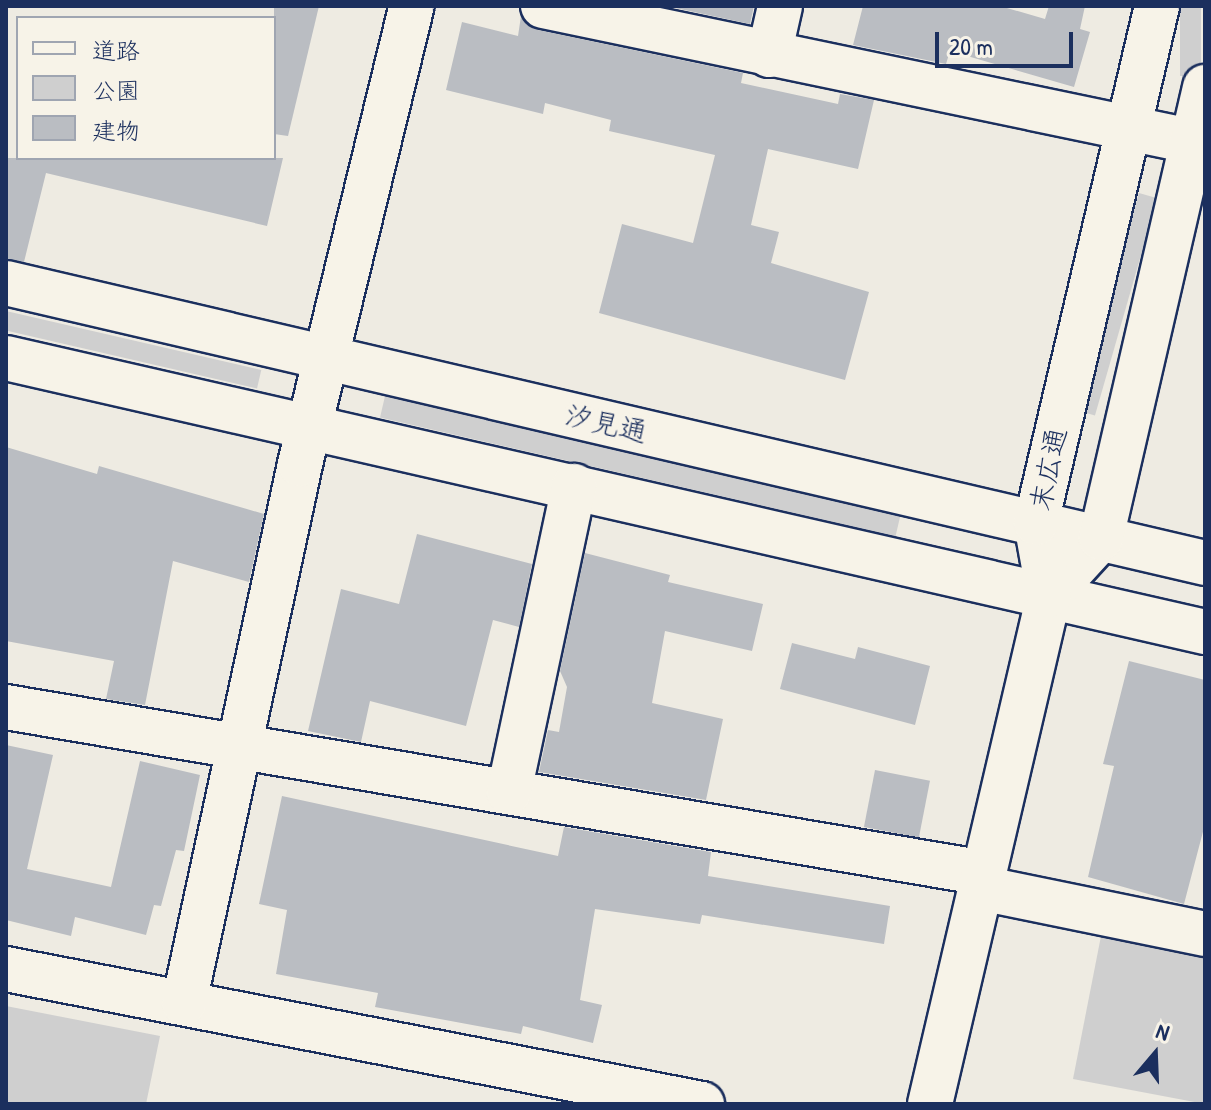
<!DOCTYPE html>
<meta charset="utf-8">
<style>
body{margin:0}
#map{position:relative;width:1211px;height:1110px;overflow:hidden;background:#eeebe2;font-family:"Patrick Hand","Klee One",sans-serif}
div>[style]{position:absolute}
.green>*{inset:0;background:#cfcfcf;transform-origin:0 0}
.building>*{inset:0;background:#babdc2;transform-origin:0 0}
.roads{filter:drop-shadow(2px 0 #1b2f5e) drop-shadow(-2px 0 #1b2f5e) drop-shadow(0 2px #1b2f5e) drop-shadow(0 -2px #1b2f5e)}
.minor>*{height:44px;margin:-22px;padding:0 22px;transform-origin:22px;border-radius:22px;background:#f7f3e8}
span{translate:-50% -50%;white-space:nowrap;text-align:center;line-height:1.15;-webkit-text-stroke:7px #f7f3e8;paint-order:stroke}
.street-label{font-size:28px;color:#1b2f5e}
.frame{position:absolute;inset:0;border:8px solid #1b2f5e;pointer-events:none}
.legend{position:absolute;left:16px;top:16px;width:260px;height:144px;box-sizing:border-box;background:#f7f3e8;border:2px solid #9fa5b1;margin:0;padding:10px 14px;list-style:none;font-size:24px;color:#1b2f5e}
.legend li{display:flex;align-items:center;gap:16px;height:40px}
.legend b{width:40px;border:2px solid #9fa5b1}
.north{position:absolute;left:1115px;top:1014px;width:80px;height:80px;-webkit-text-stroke:6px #f7f3e8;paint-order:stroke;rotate:19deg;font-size:22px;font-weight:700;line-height:32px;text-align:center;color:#1b2f5e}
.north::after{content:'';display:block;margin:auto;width:28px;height:36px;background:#1b2f5e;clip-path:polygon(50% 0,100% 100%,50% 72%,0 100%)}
.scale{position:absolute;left:935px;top:32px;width:138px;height:36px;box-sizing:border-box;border:4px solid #1b2f5e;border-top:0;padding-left:10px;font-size:24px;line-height:28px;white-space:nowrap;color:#1b2f5e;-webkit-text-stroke:6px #f7f3e8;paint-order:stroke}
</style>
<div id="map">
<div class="green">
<i style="left:1180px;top:6px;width:21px;height:70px"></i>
<i style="left:1139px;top:193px;width:19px;height:226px;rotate:16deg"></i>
<i style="left:6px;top:311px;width:262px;height:19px;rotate:13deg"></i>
<i style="left:385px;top:396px;width:529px;height:22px;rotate:13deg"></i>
<i style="clip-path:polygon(1101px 936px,1205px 957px,1205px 1104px,1073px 1079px)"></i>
<i style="clip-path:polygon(6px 1006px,160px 1036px,146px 1104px,6px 1104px)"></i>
</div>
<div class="building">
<i style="clip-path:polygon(274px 6px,319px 6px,288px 136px,274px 134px)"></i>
<i style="clip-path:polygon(666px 6px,754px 6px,750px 24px)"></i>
<i style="clip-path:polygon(863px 6px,1000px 6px,1045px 19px,1049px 6px,1085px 6px,1080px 29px,1090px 32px,1074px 87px,950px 51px,946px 64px,853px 45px)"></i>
<i style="clip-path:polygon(521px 16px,538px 30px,743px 73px,741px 83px,838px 104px,840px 94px,874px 100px,858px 169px,768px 149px,751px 225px,779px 232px,771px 263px,869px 292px,845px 380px,599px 313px,622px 224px,693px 243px,715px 155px,609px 131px,611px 120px,545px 103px,543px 114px,446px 90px,462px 22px,518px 36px)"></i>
<i style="clip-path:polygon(6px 158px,283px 158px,267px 226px,46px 173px,24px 262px,6px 259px)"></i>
<i style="clip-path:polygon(6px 447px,97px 474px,99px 466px,264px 514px,249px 582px,173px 561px,145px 705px,106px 699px,114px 661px,6px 641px)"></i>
<i style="clip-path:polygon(417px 534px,532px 564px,519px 627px,493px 620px,466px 726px,370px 701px,361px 742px,308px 731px,341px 589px,399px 604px)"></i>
<i style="clip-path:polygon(585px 553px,670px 575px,668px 582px,763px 604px,752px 651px,665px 631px,652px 703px,723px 719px,706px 800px,539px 772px,548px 730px,559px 732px,567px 687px,560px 671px)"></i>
<i style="clip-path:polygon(792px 643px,855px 659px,858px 647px,930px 666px,915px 725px,780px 689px)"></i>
<i style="clip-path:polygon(1129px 661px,1205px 680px,1205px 824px,1184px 904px,1088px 877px,1114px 766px,1103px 764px)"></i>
<i style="clip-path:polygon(6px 745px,53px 755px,27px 869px,111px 887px,140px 761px,200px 775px,184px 851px,176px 850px,161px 906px,154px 905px,146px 935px,75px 917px,71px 936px,6px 920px)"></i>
<i style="left:875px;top:770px;width:56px;height:58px;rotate:11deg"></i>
<i style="clip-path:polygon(282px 796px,558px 856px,564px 827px,711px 852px,708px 876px,890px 906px,884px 944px,702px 915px,700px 924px,595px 909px,580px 1000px,602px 1005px,593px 1043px,523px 1026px,521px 1034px,375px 1007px,378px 993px,276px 974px,287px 910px,259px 904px)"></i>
</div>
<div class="roads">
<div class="minor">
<i style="left:543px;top:6px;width:676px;rotate:11.78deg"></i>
<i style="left:769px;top:55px;width:50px;rotate:-77.3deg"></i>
<i style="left:6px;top:283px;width:1231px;rotate:13.14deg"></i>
<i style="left:6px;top:358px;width:1230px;rotate:12.87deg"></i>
<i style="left:1049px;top:595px;width:77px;rotate:-47.6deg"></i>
<i style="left:1101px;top:538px;width:463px;rotate:-77deg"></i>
<i style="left:6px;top:707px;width:992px;rotate:9.63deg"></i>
<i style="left:509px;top:792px;width:313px;rotate:-78deg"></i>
<i style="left:981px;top:888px;width:229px;rotate:11.6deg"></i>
<i style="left:6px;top:969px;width:709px;rotate:10.98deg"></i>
<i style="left:184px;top:1003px;width:551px;rotate:-77.85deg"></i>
<i style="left:300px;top:464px;width:471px;rotate:-76.3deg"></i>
<i style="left:930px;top:1104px;width:523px;rotate:-76.84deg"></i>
<i style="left:1049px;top:595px;width:73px;rotate:-100.2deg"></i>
<i style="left:1036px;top:523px;width:531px;rotate:-76.83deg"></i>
</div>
</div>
<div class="street-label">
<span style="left:606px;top:423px;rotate:13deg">汐見通</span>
<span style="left:1048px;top:469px;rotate:-78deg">末広通</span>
</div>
<div class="frame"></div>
<ul class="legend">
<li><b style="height:10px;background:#f7f3e8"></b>道路</li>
<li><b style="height:22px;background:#cfcfcf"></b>公園</li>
<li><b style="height:22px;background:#babdc2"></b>建物</li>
</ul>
<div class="north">N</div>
<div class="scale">20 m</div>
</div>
